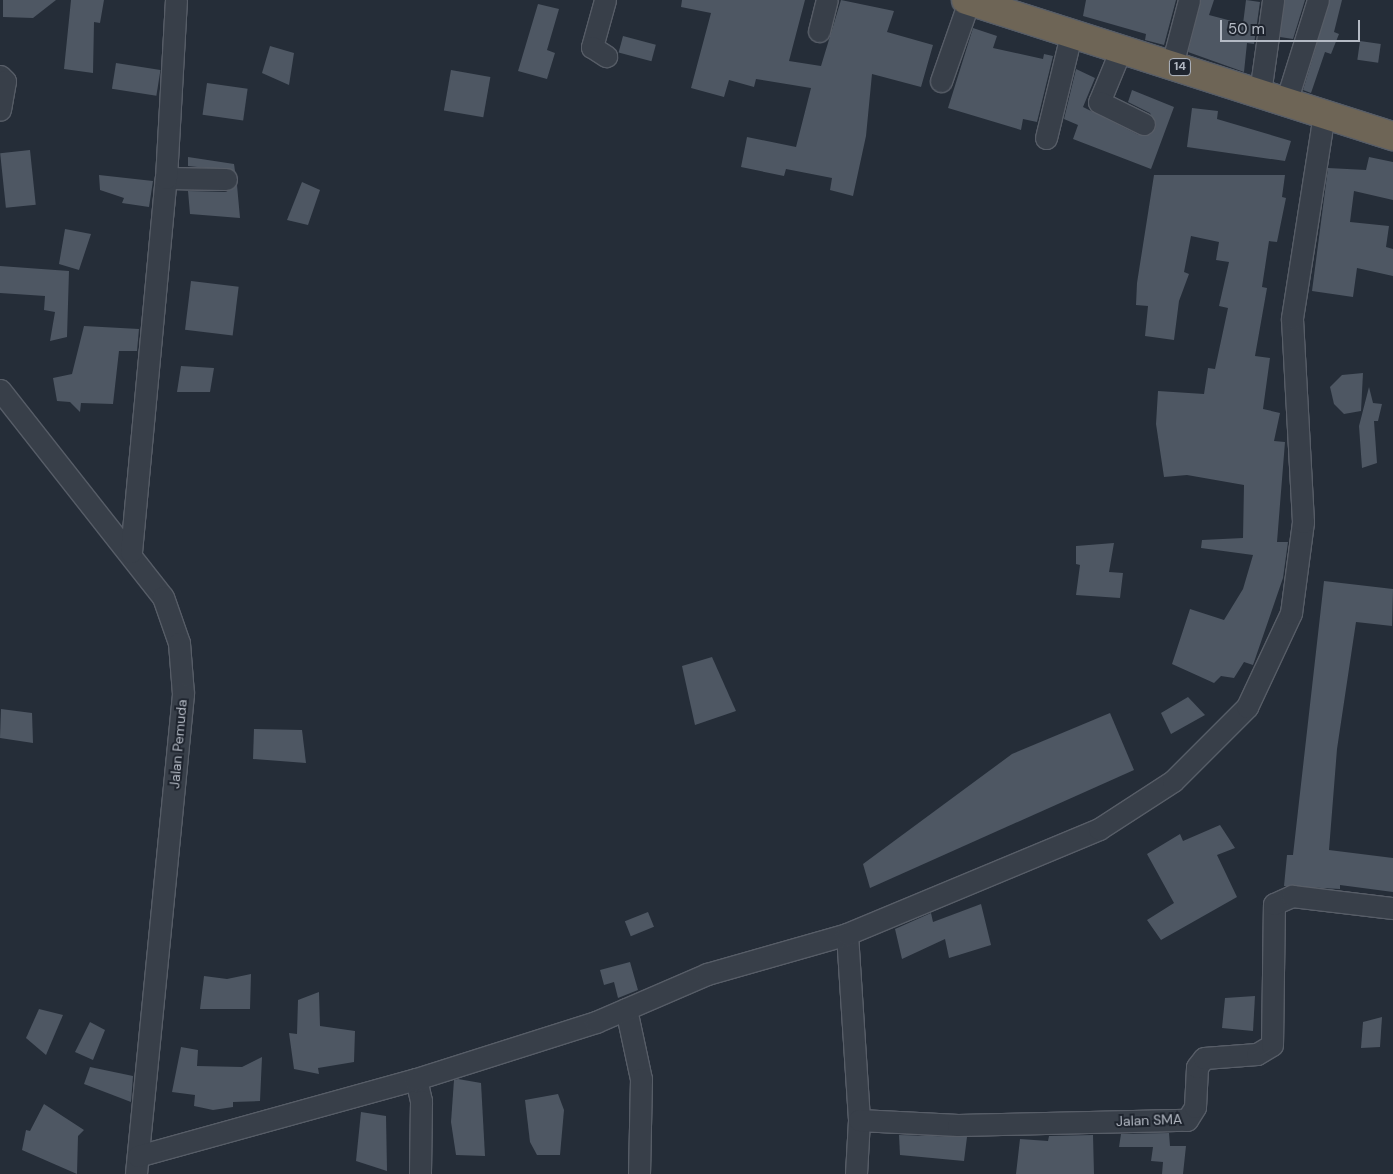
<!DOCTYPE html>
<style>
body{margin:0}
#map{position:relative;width:1393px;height:1174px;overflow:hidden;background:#252d38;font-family:"DM Sans",sans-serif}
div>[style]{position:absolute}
.building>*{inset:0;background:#4e5763;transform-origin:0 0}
.roads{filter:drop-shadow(1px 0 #575d67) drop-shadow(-1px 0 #575d67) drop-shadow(0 1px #575d67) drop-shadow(0 -1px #575d67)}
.street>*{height:21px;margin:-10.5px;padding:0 10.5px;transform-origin:10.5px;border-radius:10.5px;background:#383f49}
.highway>*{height:28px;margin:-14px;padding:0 14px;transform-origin:14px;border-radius:14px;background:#6e6556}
span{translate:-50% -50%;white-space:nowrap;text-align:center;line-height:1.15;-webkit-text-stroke:4px #1e242e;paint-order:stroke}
.shield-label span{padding:1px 4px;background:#1e242e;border:1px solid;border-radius:4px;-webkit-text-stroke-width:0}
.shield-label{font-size:12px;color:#b4bac4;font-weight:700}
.street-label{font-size:14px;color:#b4bac4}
.scale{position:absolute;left:1220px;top:20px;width:140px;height:22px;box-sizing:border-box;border:2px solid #b4bac4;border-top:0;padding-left:6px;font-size:15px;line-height:18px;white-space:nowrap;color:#b4bac4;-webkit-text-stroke:4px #1e242e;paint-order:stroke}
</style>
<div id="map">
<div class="building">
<i style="clip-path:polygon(3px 0,56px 0,33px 18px,3px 17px)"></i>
<i style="clip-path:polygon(71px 0,104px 0,100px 23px,94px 22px,93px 73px,64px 69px)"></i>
<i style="clip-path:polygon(682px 0,805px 0,789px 61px,821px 66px,841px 0,894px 11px,887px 32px,933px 45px,921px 87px,872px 74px,866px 136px,853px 196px,830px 190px,832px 178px,786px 169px,784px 176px,741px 167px,747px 137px,796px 147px,811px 88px,756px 79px,754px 87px,729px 80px,724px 97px,691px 88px,711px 13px,681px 7px)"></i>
<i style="clip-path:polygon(1086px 0,1176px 0,1164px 45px,1145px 40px,1146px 34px,1083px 16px)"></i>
<i style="clip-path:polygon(1201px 0,1214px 0,1209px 15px,1243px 24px,1246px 0,1260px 2px,1254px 44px,1247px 43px,1244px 72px,1188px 52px)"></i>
<i style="clip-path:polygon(1285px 0,1305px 0,1293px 39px,1280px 37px)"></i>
<i style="clip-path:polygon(1330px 0,1342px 0,1334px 32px,1339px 34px,1331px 54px,1325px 52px,1311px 93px,1303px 90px)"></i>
<i style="clip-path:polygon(538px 4px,559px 9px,547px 50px,555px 53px,547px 79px,518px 71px)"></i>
<i style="clip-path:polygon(973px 28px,997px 36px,993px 48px,1043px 59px,1044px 54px,1053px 56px,1037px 122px,1023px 119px,1021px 130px,948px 108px)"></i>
<i style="left:623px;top:36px;width:34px;height:17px;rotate:15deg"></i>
<i style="left:1360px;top:41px;width:21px;height:19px;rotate:8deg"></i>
<i style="clip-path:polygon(270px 46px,294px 53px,289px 85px,262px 73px)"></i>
<i style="left:116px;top:63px;width:45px;height:26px;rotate:9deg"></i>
<i style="clip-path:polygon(1076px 69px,1095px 78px,1083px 107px,1139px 135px,1151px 134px,1156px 123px,1150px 113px,1128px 102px,1132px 90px,1174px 107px,1151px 169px,1073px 139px,1078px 125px,1064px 119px)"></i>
<i style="left:451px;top:70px;width:40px;height:41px;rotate:10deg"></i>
<i style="left:207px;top:83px;width:41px;height:32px;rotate:8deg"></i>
<i style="clip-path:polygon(1192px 108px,1218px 111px,1217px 119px,1291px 141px,1285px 161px,1187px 147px)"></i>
<i style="left:30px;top:150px;width:55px;height:30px;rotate:84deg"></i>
<i style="clip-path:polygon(188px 157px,234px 164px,235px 171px,188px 166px)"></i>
<i style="clip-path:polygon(1369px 157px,1393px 162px,1393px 200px,1354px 191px,1350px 222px,1389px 226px,1386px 247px,1393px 249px,1393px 276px,1357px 268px,1353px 297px,1312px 291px,1328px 168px,1366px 170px)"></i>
<i style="clip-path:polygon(99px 175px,153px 181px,149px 207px,122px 203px,124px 198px,100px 190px)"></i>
<i style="clip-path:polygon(1154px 175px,1285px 175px,1282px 197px,1286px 198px,1277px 242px,1269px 241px,1262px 287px,1267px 288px,1255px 356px,1270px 358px,1263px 409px,1280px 413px,1274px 441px,1285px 442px,1277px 542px,1288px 542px,1283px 578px,1253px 665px,1244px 662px,1234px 678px,1221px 676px,1214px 683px,1172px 664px,1190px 609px,1224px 620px,1243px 589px,1253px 555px,1201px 548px,1202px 540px,1243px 538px,1244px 485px,1187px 475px,1164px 477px,1156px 424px,1158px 391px,1204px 394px,1208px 368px,1215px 369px,1228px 308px,1219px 306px,1229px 262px,1216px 260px,1219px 242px,1191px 236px,1184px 272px,1189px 274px,1179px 301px,1174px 340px,1145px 336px,1148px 306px,1136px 305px,1137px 283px)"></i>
<i style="clip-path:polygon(302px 182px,320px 190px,308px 225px,287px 220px)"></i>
<i style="clip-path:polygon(237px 185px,240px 218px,190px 214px,188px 191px,226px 192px)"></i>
<i style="clip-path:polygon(65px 229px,91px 234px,79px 270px,59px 264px)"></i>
<i style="clip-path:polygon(0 266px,69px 271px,67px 337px,50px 341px,55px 312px,44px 310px,45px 296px,0 293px)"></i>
<i style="left:191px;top:281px;width:48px;height:49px;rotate:7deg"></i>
<i style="clip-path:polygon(84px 326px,139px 329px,137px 351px,119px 351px,113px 404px,81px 403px,80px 412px,70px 402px,57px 401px,53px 378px,72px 374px)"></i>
<i style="clip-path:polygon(181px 366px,214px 368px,210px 392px,177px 392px)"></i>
<i style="clip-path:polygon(1363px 373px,1361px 411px,1344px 414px,1334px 404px,1330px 387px,1342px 375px)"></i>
<i style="clip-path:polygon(1369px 387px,1373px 403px,1382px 404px,1378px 421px,1374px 421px,1377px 463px,1362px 468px,1359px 426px)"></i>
<i style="clip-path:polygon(1114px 543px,1109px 572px,1123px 573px,1120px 598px,1076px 595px,1080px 565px,1076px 564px,1076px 546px)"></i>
<i style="clip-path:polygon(1324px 581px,1393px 589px,1392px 626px,1356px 622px,1337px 749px,1329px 850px,1393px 858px,1393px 892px,1340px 885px,1340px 889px,1284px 886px,1287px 855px,1293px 855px)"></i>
<i style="clip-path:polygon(712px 657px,736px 711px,695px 725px,682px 666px)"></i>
<i style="clip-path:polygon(1188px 697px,1205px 715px,1171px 734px,1161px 713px)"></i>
<i style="clip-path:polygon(1px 709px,32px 713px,33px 743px,0 738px)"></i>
<i style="clip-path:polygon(1110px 713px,1134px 770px,870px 888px,863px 864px,1012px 754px)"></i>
<i style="clip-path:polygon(254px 729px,302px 730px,306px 763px,253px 759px)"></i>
<i style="clip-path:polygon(1220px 825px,1235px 848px,1217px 855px,1237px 897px,1161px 940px,1147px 920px,1174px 903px,1147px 854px,1180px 834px,1183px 841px)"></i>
<i style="clip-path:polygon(981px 904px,991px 945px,949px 958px,945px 939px,902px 959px,895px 929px,931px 913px,933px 922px)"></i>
<i style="left:648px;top:912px;width:16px;height:25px;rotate:68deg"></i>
<i style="clip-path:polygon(630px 962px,638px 990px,618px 998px,614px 982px,604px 985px,600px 970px)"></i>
<i style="clip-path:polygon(251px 974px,250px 1009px,200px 1009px,204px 976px,227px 979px)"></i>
<i style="clip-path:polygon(319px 992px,320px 1026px,355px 1031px,354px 1062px,318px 1068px,319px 1074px,294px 1069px,289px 1033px,297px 1034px,298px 1000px)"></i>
<i style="clip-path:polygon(1255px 996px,1253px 1031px,1222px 1028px,1225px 998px)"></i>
<i style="clip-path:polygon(39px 1009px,63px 1015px,46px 1055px,26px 1038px)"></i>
<i style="clip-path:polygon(1382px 1017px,1380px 1047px,1361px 1048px,1363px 1022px)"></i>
<i style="clip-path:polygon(90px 1022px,105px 1030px,93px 1060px,75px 1052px)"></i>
<i style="clip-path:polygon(181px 1047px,198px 1050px,197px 1066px,242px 1067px,262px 1057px,260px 1101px,233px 1102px,233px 1107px,213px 1110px,194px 1106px,195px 1095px,172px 1092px)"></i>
<i style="clip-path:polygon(90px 1067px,133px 1076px,131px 1102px,84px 1084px)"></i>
<i style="clip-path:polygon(458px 1079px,481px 1083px,485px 1156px,456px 1155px,451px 1122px,454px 1080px)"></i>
<i style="clip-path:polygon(558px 1094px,564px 1110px,560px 1155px,537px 1155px,530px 1142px,525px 1100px)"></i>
<i style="clip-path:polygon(44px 1104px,84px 1130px,78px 1136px,77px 1174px,22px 1150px,26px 1130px,30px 1131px)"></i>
<i style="clip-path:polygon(361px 1112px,386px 1116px,387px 1171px,356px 1161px)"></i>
<i style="clip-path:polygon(1169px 1133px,1170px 1146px,1186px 1146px,1183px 1174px,1162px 1174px,1163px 1162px,1151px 1161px,1153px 1147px,1119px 1147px,1121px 1134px)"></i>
<i style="clip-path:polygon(899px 1135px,967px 1137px,964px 1161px,900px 1155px)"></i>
<i style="clip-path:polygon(1093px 1135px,1094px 1174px,1016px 1174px,1020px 1139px,1048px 1141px,1049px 1136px)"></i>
</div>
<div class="roads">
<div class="street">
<i style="left:605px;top:0;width:49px;rotate:105.5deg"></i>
<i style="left:592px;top:47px;width:17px;rotate:33deg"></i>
<i style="left:819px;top:31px;width:32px;rotate:-76deg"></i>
<i style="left:1121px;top:49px;width:57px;rotate:112.5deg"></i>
<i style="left:1099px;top:102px;width:50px;rotate:26.1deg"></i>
<i style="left:1172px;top:65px;width:67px;rotate:-75.3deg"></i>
<i style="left:0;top:76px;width:7px;rotate:45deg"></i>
<i style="left:5px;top:81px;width:29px;rotate:100deg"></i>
<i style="left:941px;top:81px;width:85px;rotate:-70.7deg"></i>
<i style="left:1260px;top:93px;width:94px;rotate:-82deg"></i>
<i style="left:1286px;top:102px;width:107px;rotate:-72.6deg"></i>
<i style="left:1046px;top:138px;width:106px;rotate:-76.4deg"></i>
<i style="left:166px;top:178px;width:60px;rotate:1deg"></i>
<i style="left:0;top:390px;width:263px;rotate:51.8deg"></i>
<i style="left:163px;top:597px;width:49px;rotate:70.8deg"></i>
<i style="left:179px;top:643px;width:51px;rotate:85.5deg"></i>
<i style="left:183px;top:694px;width:482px;rotate:95.6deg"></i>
<i style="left:131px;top:552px;width:376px;rotate:-84.7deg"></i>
<i style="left:166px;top:178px;width:178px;rotate:-86.8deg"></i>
<i style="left:847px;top:934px;width:186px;rotate:86.3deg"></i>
<i style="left:859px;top:1120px;width:54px;rotate:93.2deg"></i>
<i style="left:626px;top:1009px;width:72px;rotate:77.9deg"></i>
<i style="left:641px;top:1079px;width:95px;rotate:91.2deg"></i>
<i style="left:416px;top:1079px;width:23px;rotate:77deg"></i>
<i style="left:421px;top:1101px;width:73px;rotate:90.8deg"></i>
<i style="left:859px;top:1120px;width:99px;rotate:2.9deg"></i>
<i style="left:958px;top:1125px;width:229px;rotate:-1.3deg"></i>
<i style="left:1187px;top:1120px;width:15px;rotate:-58deg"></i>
<i style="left:1195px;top:1107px;width:40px;rotate:-87.1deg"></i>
<i style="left:1197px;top:1067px;width:11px;rotate:-52deg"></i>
<i style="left:1204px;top:1058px;width:53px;rotate:-4.3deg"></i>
<i style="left:1257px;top:1054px;width:17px;rotate:-31deg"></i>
<i style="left:1272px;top:1045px;width:141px;rotate:-89.2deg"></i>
<i style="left:1274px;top:904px;width:20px;rotate:-24deg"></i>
<i style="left:1292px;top:896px;width:102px;rotate:6.8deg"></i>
<i style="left:138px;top:1156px;width:288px;rotate:-15.5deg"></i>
<i style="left:416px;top:1079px;width:189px;rotate:-17.6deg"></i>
<i style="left:596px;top:1022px;width:121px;rotate:-23.4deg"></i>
<i style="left:707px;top:974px;width:146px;rotate:-15.9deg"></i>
<i style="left:847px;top:934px;width:273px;rotate:-22.6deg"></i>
<i style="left:1099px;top:829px;width:88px;rotate:-33deg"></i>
<i style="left:1173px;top:781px;width:105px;rotate:-45deg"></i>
<i style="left:1247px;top:707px;width:104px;rotate:-64.9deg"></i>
<i style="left:1291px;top:613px;width:92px;rotate:-82.5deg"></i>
<i style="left:1303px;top:522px;width:204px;rotate:-93.1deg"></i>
<i style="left:1292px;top:318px;width:206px;rotate:-81.1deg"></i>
</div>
<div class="highway">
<i style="left:966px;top:0;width:448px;rotate:17.7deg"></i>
</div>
</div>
<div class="shield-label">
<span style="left:1180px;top:67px">14</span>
</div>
<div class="street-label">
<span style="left:178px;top:744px;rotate:-85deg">Jalan Pemuda</span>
<span style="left:1149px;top:1120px;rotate:-2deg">Jalan SMA</span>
</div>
<div class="scale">50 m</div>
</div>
